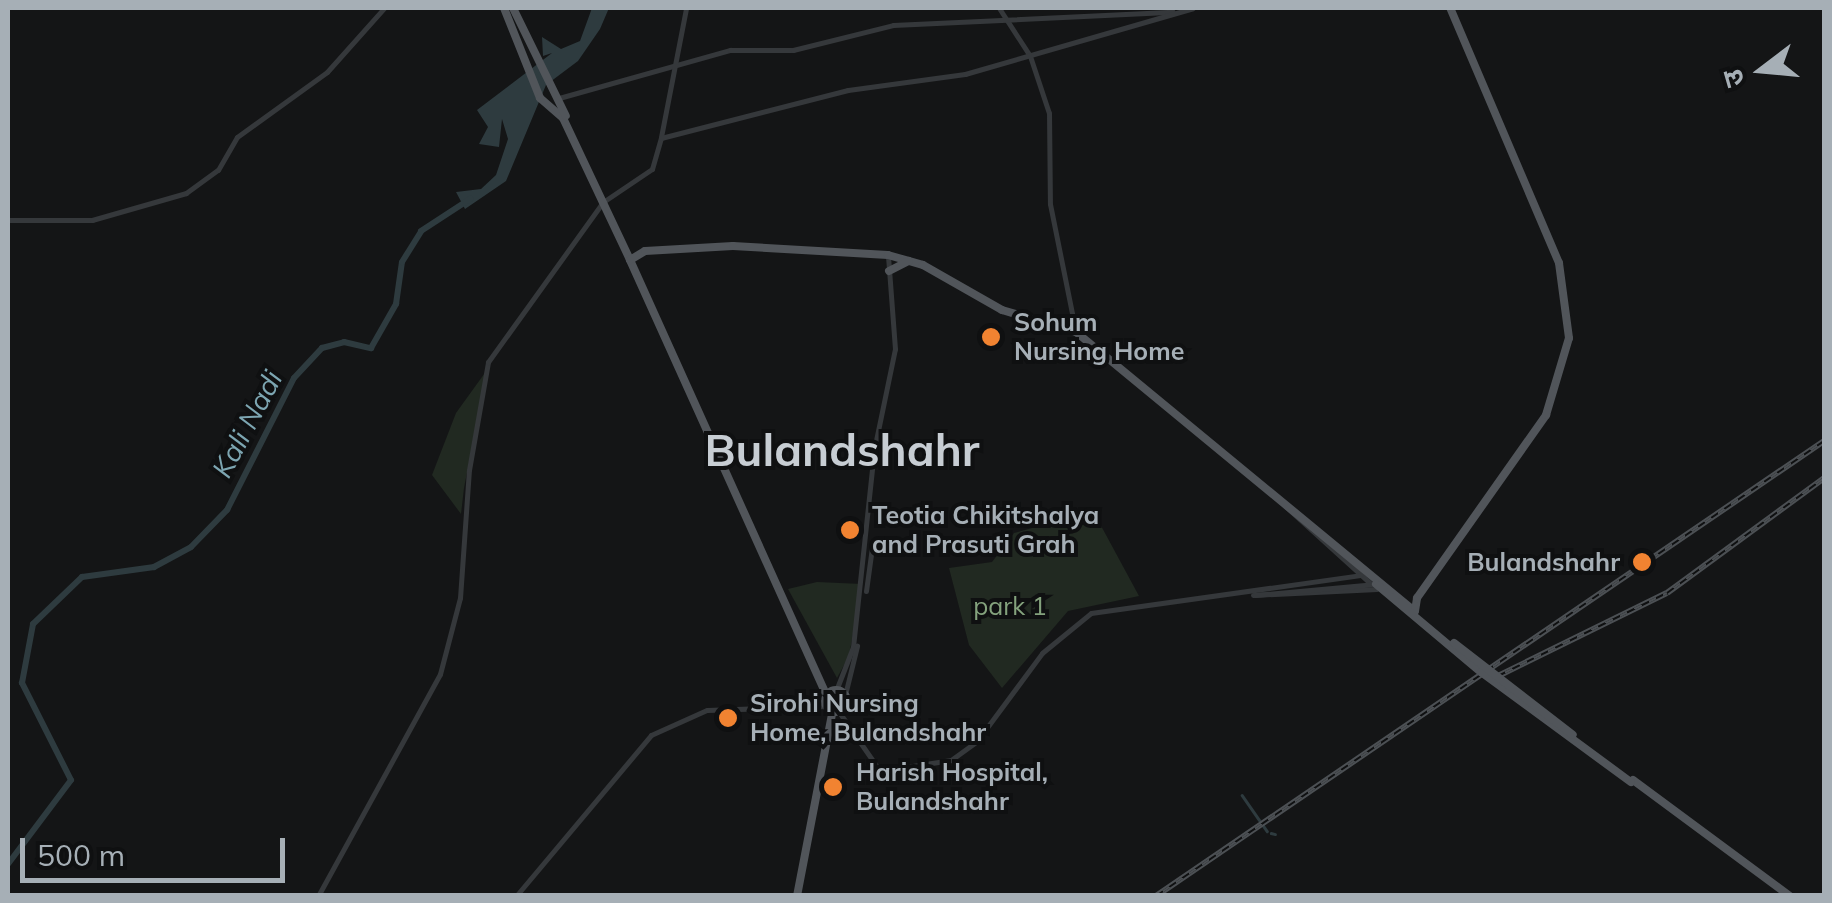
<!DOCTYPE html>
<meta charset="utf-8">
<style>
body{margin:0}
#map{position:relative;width:1832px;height:903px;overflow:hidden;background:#141516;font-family:Mulish,"Noto Sans Devanagari",sans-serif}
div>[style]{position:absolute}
.green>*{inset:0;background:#212921}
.water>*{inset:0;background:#2e3b3f}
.stream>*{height:2.5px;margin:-1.25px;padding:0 1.25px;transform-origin:1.25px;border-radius:1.25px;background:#2e3b3f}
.river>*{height:6px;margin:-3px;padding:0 3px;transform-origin:3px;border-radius:3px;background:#2e3b3f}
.tertiary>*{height:5px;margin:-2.5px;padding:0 2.5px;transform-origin:2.5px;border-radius:2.5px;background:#35383b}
.primary>*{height:8px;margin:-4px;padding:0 4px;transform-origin:4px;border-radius:4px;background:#51555a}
.primary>.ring{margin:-4px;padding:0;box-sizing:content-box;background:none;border:8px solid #51555a;border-radius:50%}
.rail>*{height:6px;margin-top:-3px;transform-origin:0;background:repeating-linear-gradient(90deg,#0f1011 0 8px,#4c5054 0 16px);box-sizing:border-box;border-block:2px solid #4c5054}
.tertiary-bridge>*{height:5px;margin:-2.5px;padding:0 2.5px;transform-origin:2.5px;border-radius:2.5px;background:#35383b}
.primary-bridge>*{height:8px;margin:-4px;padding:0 4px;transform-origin:4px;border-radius:4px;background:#51555a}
.dots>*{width:28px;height:28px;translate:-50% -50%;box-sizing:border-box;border:5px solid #0f1011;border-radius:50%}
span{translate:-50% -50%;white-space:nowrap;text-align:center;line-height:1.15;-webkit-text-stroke:8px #0f1011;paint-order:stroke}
.poi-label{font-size:25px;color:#a6afb6;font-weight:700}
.left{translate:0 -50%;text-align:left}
.right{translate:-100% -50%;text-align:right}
.park-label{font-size:25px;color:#84a27d}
.water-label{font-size:28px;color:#7da6b2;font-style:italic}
.town-label{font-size:45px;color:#c7cdd3;font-weight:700}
.frame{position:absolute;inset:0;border:10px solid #a6afb6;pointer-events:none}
.north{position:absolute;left:1712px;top:20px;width:100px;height:100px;-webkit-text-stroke:8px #0f1011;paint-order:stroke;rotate:254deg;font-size:28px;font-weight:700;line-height:40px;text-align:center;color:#a6afb6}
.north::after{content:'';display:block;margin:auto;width:35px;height:45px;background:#a6afb6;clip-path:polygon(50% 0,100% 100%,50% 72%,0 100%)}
.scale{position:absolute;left:20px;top:838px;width:265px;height:45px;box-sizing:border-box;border:5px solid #a6afb6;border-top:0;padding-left:12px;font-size:30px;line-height:35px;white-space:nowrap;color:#a6afb6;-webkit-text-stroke:8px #0f1011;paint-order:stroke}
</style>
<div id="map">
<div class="green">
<i style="clip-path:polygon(487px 370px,464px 488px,461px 514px,432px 475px,456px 413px)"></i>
<i style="clip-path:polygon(1099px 522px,1139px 596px,1068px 611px,1002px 688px,969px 645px,949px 568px,992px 562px,1014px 533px,1050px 523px)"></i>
<i style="clip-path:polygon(817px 582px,862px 584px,849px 656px,837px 678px,788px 589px)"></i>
</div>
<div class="water">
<i style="clip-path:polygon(592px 8px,609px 8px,600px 29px,578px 61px,546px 85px,506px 181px,465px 209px,456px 192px,481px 189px,496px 175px,508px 139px,502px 119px,499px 147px,479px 144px,488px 127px,477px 110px,552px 53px,543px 56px,542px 37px,561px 49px,580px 41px)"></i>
</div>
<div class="stream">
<i style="left:1242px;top:795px;width:44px;rotate:55.2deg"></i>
<i style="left:1271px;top:833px;width:4px;rotate:14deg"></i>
</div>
<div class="river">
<i style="left:8px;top:864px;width:105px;rotate:-53.1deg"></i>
<i style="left:71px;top:780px;width:109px;rotate:-116.8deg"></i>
<i style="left:22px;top:683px;width:60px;rotate:-79.4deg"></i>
<i style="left:33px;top:624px;width:68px;rotate:-43.8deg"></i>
<i style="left:82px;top:577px;width:73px;rotate:-7.9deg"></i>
<i style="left:154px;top:567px;width:42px;rotate:-28.4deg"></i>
<i style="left:191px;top:547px;width:52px;rotate:-45.8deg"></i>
<i style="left:227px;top:510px;width:148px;rotate:-63.1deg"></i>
<i style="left:294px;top:378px;width:41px;rotate:-47deg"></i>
<i style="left:322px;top:348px;width:23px;rotate:-15deg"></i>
<i style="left:344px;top:342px;width:28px;rotate:13deg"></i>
<i style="left:371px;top:348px;width:51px;rotate:-60.4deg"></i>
<i style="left:396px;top:304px;width:42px;rotate:-81.9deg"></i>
<i style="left:402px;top:262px;width:36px;rotate:-58deg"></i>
<i style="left:421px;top:231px;width:59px;rotate:-33.1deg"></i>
</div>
<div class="tertiary">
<i style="left:999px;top:8px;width:57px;rotate:57.1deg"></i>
<i style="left:1030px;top:56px;width:60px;rotate:71.6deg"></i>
<i style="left:1049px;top:113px;width:91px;rotate:89.4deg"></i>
<i style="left:1050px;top:204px;width:132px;rotate:78.6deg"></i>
<i style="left:559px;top:98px;width:178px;rotate:-15.7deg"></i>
<i style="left:730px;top:50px;width:63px"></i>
<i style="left:793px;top:50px;width:103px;rotate:-14deg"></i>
<i style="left:893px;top:25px;width:280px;rotate:-2.7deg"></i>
<i style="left:661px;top:137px;width:131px;rotate:-79deg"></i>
<i style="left:8px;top:220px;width:84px"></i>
<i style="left:92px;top:220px;width:98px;rotate:-16deg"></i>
<i style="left:186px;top:193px;width:39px;rotate:-36deg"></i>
<i style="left:218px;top:170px;width:38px;rotate:-60deg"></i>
<i style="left:237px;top:137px;width:111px;rotate:-35.8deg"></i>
<i style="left:327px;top:72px;width:86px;rotate:-48.3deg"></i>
<i style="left:1285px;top:506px;width:116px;rotate:42.2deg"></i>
<i style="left:866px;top:591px;width:44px;rotate:-82.2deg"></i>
<i style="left:1253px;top:595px;width:124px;rotate:-2.8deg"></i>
<i style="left:837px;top:688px;width:44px;rotate:-68.7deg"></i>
<i style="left:853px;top:647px;width:198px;rotate:-83.9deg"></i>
<i style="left:874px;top:450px;width:103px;rotate:-78.3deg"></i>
<i style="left:895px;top:349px;width:94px;rotate:-94.3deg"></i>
<i style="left:844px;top:699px;width:55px;rotate:-76.2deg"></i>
<i style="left:839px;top:712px;width:72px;rotate:55.2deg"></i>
<i style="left:880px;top:771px;width:72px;rotate:-8.8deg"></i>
<i style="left:951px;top:760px;width:32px;rotate:-36deg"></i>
<i style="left:977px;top:741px;width:109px;rotate:-53.5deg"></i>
<i style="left:1042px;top:653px;width:63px;rotate:-39.2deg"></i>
<i style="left:1091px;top:613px;width:272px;rotate:-8deg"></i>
<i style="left:883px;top:775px;width:24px;rotate:-7deg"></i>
<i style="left:318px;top:896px;width:253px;rotate:-61.2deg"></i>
<i style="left:440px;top:674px;width:79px;rotate:-75.3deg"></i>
<i style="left:460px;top:598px;width:128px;rotate:-86deg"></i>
<i style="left:469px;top:470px;width:110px;rotate:-80deg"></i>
<i style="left:488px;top:362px;width:197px;rotate:-54.3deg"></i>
<i style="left:603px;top:202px;width:59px;rotate:-34deg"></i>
<i style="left:652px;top:169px;width:32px;rotate:-74deg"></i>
<i style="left:661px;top:138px;width:193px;rotate:-14.4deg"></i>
<i style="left:848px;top:90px;width:118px;rotate:-7.8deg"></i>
<i style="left:965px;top:74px;width:237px;rotate:-16.1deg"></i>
<i style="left:516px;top:896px;width:210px;rotate:-50deg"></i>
<i style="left:651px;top:735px;width:61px;rotate:-24.1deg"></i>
<i style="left:707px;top:710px;width:121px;rotate:-1.9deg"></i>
</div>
<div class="primary">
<i style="left:504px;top:8px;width:97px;rotate:68.2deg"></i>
<i style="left:540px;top:98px;width:30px;rotate:41deg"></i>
<i style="left:563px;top:118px;width:157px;rotate:64.7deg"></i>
<i style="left:630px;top:260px;width:482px;rotate:65.7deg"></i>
<i style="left:513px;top:8px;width:120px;rotate:63.9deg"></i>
<i style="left:630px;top:260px;width:17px;rotate:-31deg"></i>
<i style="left:645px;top:251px;width:88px;rotate:-3.3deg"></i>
<i style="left:733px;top:246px;width:155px;rotate:3.3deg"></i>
<i style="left:888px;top:255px;width:36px;rotate:16deg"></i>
<i style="left:923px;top:265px;width:91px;rotate:29.7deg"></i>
<i style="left:1002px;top:310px;width:77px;rotate:16.6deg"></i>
<i style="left:1076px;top:332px;width:439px;rotate:39.5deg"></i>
<i style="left:889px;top:271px;width:22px;rotate:-27deg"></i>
<i style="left:1415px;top:611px;width:13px;rotate:-81deg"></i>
<i style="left:1417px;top:598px;width:224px;rotate:-54.8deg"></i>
<i style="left:1546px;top:415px;width:80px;rotate:-73.4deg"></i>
<i style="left:1569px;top:338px;width:76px;rotate:-97.6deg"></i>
<i style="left:1559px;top:263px;width:277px;rotate:-113.1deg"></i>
<i class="ring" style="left:825px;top:690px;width:14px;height:14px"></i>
<i style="left:1633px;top:780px;width:195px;rotate:36.5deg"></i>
<i style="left:797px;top:896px;width:185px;rotate:-79.1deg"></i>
</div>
<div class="rail">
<i style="left:1498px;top:676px;width:188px;rotate:-26.2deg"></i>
<i style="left:1667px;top:593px;width:195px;rotate:-36.2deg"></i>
<i style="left:1156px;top:896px;width:808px;rotate:-34.26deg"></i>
</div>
<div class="tertiary-bridge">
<i style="left:1255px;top:595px;width:121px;rotate:-5.2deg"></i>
</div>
<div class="primary-bridge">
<i style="left:1376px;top:584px;width:137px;rotate:40deg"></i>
<i style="left:1481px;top:672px;width:186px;rotate:36.3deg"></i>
<i style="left:1454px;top:643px;width:150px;rotate:37.7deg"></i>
</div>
<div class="dots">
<i style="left:991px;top:337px;background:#f18331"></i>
<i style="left:850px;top:530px;background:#f18331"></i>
<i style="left:1642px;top:562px;background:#f18331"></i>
<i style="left:728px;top:718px;background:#f18331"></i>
<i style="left:833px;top:787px;background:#f18331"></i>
</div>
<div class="poi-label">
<span class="left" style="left:1014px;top:337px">Sohum<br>Nursing Home</span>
<span class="left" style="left:872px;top:530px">Teotia Chikitshalya<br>and Prasuti Grah</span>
<span class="right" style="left:1620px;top:562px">Bulandshahr</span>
<span class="left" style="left:750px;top:718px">Sirohi Nursing<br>Home, Bulandshahr</span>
<span class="left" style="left:856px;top:787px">Harish Hospital,<br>Bulandshahr</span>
</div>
<div class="park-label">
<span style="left:1010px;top:606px">park 1</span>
</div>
<div class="water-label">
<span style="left:247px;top:424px;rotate:-62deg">Kali Nadi</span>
</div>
<div class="town-label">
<span style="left:842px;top:450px">Bulandshahr</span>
</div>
<div class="frame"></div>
<div class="north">उ</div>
<div class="scale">500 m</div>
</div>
